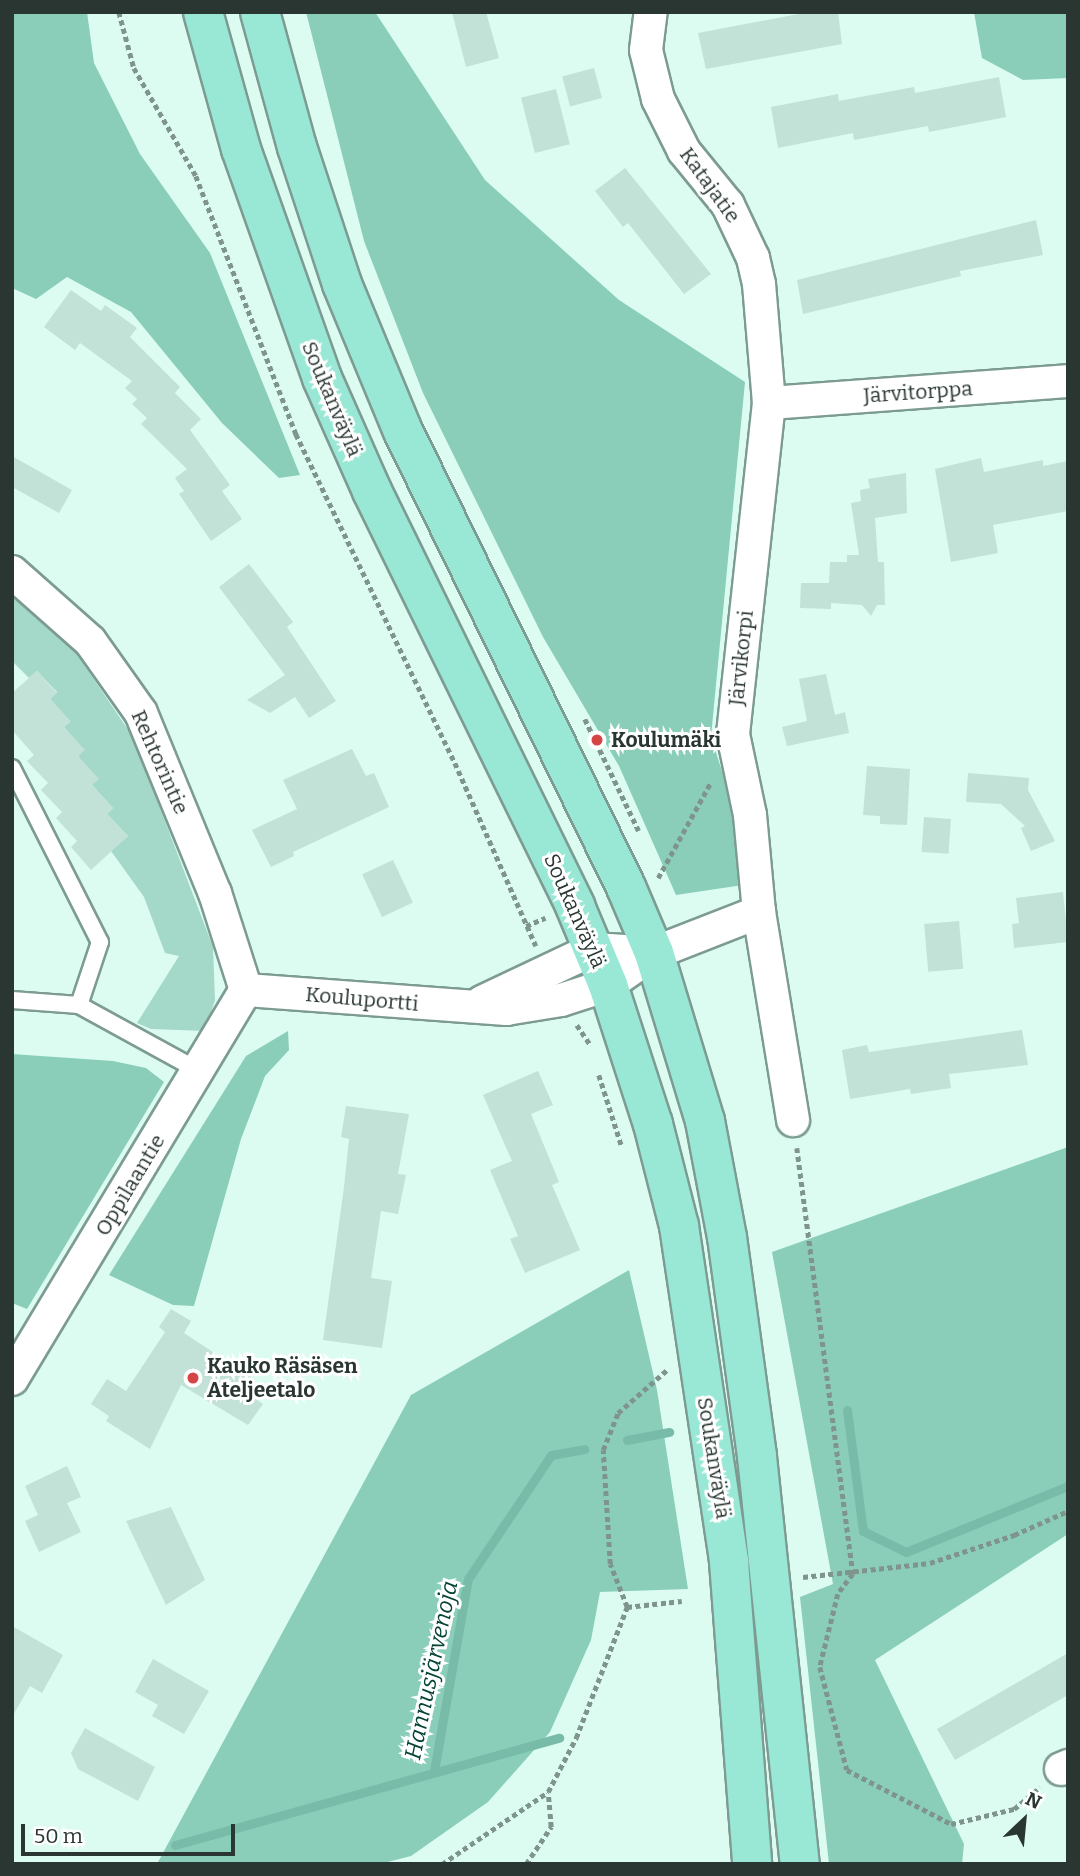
<!DOCTYPE html>
<meta charset="utf-8">
<style>
body{margin:0}
#map{position:relative;width:1080px;height:1876px;overflow:hidden;background:#dcfcf1;font-family:Bitter,serif}
div>[style]{position:absolute}
.green>*{inset:0;background:#a4d8c8}
.forest>*{inset:0;background:#8aceba}
.stream>*{height:9px;margin:-4.5px;padding:0 4.5px;transform-origin:4.5px;border-radius:4.5px;background:#78bba8}
.building>*{inset:0;background:#c2e1d7;transform-origin:0 0}
.path>*{height:4.5px;margin-top:-2.25px;transform-origin:0;background:repeating-linear-gradient(90deg,#7e948d 0 5px,transparent 0 8.5px)}
.roads{filter:drop-shadow(2px 0 #7d9b92) drop-shadow(-2px 0 #7d9b92) drop-shadow(0 2px #7d9b92) drop-shadow(0 -2px #7d9b92)}
.service>*{height:16px;margin:-8px;padding:0 8px;transform-origin:8px;border-radius:8px;background:#fff}
.minor>*{height:32px;margin:-16px;padding:0 16px;transform-origin:16px;border-radius:16px;background:#fff}
.primary>*{height:38px;margin:-19px;padding:0 19px;transform-origin:19px;border-radius:19px;background:#98e8d5}
.dots>*{width:19px;height:19px;translate:-50% -50%;box-sizing:border-box;border:4px solid #fff;border-radius:50%}
span{translate:-50% -50%;white-space:nowrap;text-align:center;line-height:1.15;-webkit-text-stroke:6px #fff;paint-order:stroke}
.street-label{font-size:21px;color:#293632}
.poi-label{font-size:21px;color:#293632;font-weight:700}
.left{translate:0 -50%;text-align:left}
.water-label{font-size:23px;color:#044336;font-style:italic}
.frame{position:absolute;inset:0;border:14px solid #293632;pointer-events:none}
.north{position:absolute;left:989px;top:1785px;width:70px;height:70px;-webkit-text-stroke:5px #fff;paint-order:stroke;rotate:26deg;font-size:19px;font-weight:700;line-height:28px;text-align:center;color:#293632}
.north::after{content:'';display:block;margin:auto;width:24px;height:32px;background:#293632;clip-path:polygon(50% 0,100% 100%,50% 72%,0 100%)}
.scale{position:absolute;left:21px;top:1824px;width:214px;height:32px;box-sizing:border-box;border:4px solid #293632;border-top:0;padding-left:9px;font-size:21px;line-height:24px;white-space:nowrap;color:#293632;-webkit-text-stroke:5px #fff;paint-order:stroke}
</style>
<div id="map">
<div class="green">
<i style="clip-path:polygon(12px 592px,74px 650px,133px 737px,213px 947px,215px 1000px,205px 1031px,151px 1029px,137px 1023px,179px 956px,165px 953px,144px 897px,111px 851px,128px 836px,107px 814px,113px 808px,92px 785px,78px 756px,84px 750px,64px 727px,70px 721px,50px 699px,57px 692px,37px 671px,29px 678px,12px 661px)"></i>
</div>
<div class="forest">
<i style="clip-path:polygon(12px 12px,87px 12px,94px 63px,140px 154px,210px 253px,300px 475px,279px 478px,222px 423px,131px 312px,67px 277px,36px 299px,12px 288px)"></i>
<i style="clip-path:polygon(306px 12px,375px 12px,485px 180px,619px 300px,745px 382px,711px 737px,739px 824px,743px 885px,676px 895px,619px 766px,543px 637px,423px 393px,364px 241px)"></i>
<i style="clip-path:polygon(974px 12px,1068px 12px,1068px 78px,1023px 80px,982px 58px)"></i>
<i style="clip-path:polygon(288px 1031px,289px 1050px,265px 1076px,241px 1139px,194px 1306px,173px 1305px,109px 1275px,246px 1056px)"></i>
<i style="clip-path:polygon(12px 1054px,113px 1061px,146px 1068px,164px 1082px,27px 1309px,12px 1303px)"></i>
<i style="clip-path:polygon(1068px 1147px,1068px 1534px,875px 1660px,964px 1844px,962px 1864px,829px 1864px,800px 1597px,833px 1584px,772px 1252px)"></i>
<i style="clip-path:polygon(629px 1270px,657px 1390px,688px 1589px,600px 1592px,591px 1640px,550px 1732px,488px 1802px,411px 1856px,380px 1864px,157px 1864px,411px 1395px)"></i>
</div>
<div class="stream">
<i style="left:847px;top:1410px;width:122px;rotate:82.5deg"></i>
<i style="left:863px;top:1531px;width:48px;rotate:26deg"></i>
<i style="left:906px;top:1552px;width:175px;rotate:-22.2deg"></i>
<i style="left:627px;top:1440px;width:43px;rotate:-10.8deg"></i>
<i style="left:434px;top:1771px;width:195px;rotate:-80deg"></i>
<i style="left:468px;top:1579px;width:149px;rotate:-56.2deg"></i>
<i style="left:551px;top:1455px;width:34px;rotate:-10deg"></i>
<i style="left:175px;top:1845px;width:399px;rotate:-15.6deg"></i>
</div>
<div class="building">
<i style="clip-path:polygon(452px 12px,486px 12px,499px 58px,466px 67px)"></i>
<i style="clip-path:polygon(809px 12px,838px 12px,842px 44px,706px 69px,698px 33px)"></i>
<i style="left:594px;top:68px;width:31px;height:33px;rotate:75deg"></i>
<i style="clip-path:polygon(999px 77px,1006px 117px,929px 132px,928px 126px,854px 140px,853px 133px,778px 148px,771px 107px,838px 94px,839px 101px,914px 87px,915px 93px)"></i>
<i style="left:556px;top:89px;width:57px;height:36px;rotate:76deg"></i>
<i style="clip-path:polygon(625px 168px,711px 274px,684px 294px,628px 223px,623px 227px,595px 191px)"></i>
<i style="clip-path:polygon(1036px 220px,1043px 255px,960px 271px,961px 276px,803px 314px,797px 280px)"></i>
<i style="clip-path:polygon(71px 290px,101px 311px,105px 305px,137px 328px,130px 337px,180px 387px,175px 393px,201px 419px,190px 430px,230px 485px,222px 491px,242px 519px,211px 541px,179px 494px,184px 491px,175px 478px,187px 469px,141px 424px,147px 418px,132px 404px,137px 399px,125px 388px,132px 381px,80px 343px,75px 350px,44px 327px)"></i>
<i style="clip-path:polygon(12px 456px,72px 490px,59px 513px,12px 487px)"></i>
<i style="clip-path:polygon(981px 458px,984px 472px,1043px 460px,1043px 466px,1068px 461px,1068px 511px,993px 525px,998px 553px,951px 562px,935px 469px)"></i>
<i style="clip-path:polygon(906px 473px,907px 513px,875px 518px,878px 562px,884px 562px,885px 605px,877px 605px,871px 616px,862px 605px,831px 603px,831px 609px,800px 608px,801px 583px,829px 583px,830px 562px,847px 562px,847px 555px,859px 555px,851px 503px,861px 501px,860px 490px,870px 488px,868px 479px)"></i>
<i style="clip-path:polygon(249px 564px,293px 622px,287px 627px,336px 701px,309px 718px,295px 697px,270px 713px,247px 700px,285px 675px,219px 587px)"></i>
<i style="clip-path:polygon(37px 671px,57px 693px,50px 699px,71px 722px,64px 727px,85px 750px,78px 756px,99px 779px,92px 785px,113px 808px,107px 814px,128px 836px,91px 870px,71px 847px,77px 841px,56px 818px,62px 812px,41px 790px,48px 783px,27px 761px,34px 755px,12px 730px,12px 693px)"></i>
<i style="clip-path:polygon(826px 674px,835px 715px,845px 712px,849px 733px,787px 746px,782px 727px,807px 721px,799px 679px)"></i>
<i style="clip-path:polygon(352px 749px,366px 776px,374px 773px,389px 807px,293px 852px,294px 856px,271px 867px,252px 830px,297px 809px,283px 780px)"></i>
<i style="clip-path:polygon(867px 766px,910px 769px,907px 825px,880px 824px,880px 816px,863px 815px)"></i>
<i style="clip-path:polygon(968px 773px,1029px 778px,1028px 790px,1055px 841px,1031px 851px,1021px 828px,1025px 826px,1001px 804px,966px 802px)"></i>
<i style="left:924px;top:817px;width:27px;height:35px;rotate:4deg"></i>
<i style="left:393px;top:860px;width:47px;height:34px;rotate:65deg"></i>
<i style="clip-path:polygon(1063px 892px,1068px 942px,1014px 948px,1012px 924px,1019px 923px,1016px 898px)"></i>
<i style="left:959px;top:921px;width:48px;height:35px;rotate:85deg"></i>
<i style="clip-path:polygon(1022px 1030px,1028px 1065px,949px 1074px,951px 1088px,911px 1094px,910px 1089px,850px 1099px,842px 1050px,867px 1045px,869px 1052px)"></i>
<i style="clip-path:polygon(538px 1071px,553px 1105px,531px 1114px,559px 1182px,552px 1185px,580px 1250px,525px 1273px,510px 1239px,518px 1236px,490px 1170px,512px 1161px,483px 1095px)"></i>
<i style="clip-path:polygon(346px 1106px,409px 1114px,398px 1174px,406px 1175px,398px 1214px,381px 1211px,371px 1278px,392px 1281px,382px 1348px,323px 1340px,344px 1187px,349px 1139px,341px 1137px)"></i>
<i style="clip-path:polygon(171px 1309px,191px 1321px,184px 1333px,251px 1377px,243px 1390px,263px 1404px,248px 1425px,181px 1385px,150px 1449px,106px 1421px,109px 1416px,91px 1404px,107px 1379px,126px 1391px,165px 1332px,159px 1327px)"></i>
<i style="clip-path:polygon(67px 1466px,81px 1497px,67px 1503px,81px 1532px,39px 1552px,25px 1521px,38px 1515px,25px 1486px)"></i>
<i style="clip-path:polygon(171px 1507px,205px 1580px,166px 1605px,126px 1521px)"></i>
<i style="clip-path:polygon(12px 1626px,63px 1655px,42px 1693px,30px 1686px,12px 1717px)"></i>
<i style="clip-path:polygon(1068px 1653px,1068px 1695px,955px 1760px,937px 1729px)"></i>
<i style="clip-path:polygon(153px 1659px,209px 1691px,184px 1734px,152px 1716px,158px 1705px,135px 1692px)"></i>
<i style="clip-path:polygon(85px 1728px,155px 1767px,138px 1801px,78px 1769px,71px 1753px)"></i>
</div>
<div class="path">
<i style="left:119px;top:12px;width:58px;rotate:75deg"></i>
<i style="left:134px;top:68px;width:125px;rotate:60.1deg"></i>
<i style="left:196px;top:176px;width:277px;rotate:68.8deg"></i>
<i style="left:296px;top:434px;width:365px;rotate:64.2deg"></i>
<i style="left:455px;top:763px;width:200px;rotate:66.1deg"></i>
<i style="left:585px;top:719px;width:124px;rotate:64.3deg"></i>
<i style="left:658px;top:878px;width:110px;rotate:-61.1deg"></i>
<i style="left:526px;top:926px;width:21px;rotate:-23deg"></i>
<i style="left:577px;top:1025px;width:23px;rotate:56deg"></i>
<i style="left:599px;top:1075px;width:76px;rotate:72.3deg"></i>
<i style="left:797px;top:1148px;width:430px;rotate:82.5deg"></i>
<i style="left:853px;top:1574px;width:25px;rotate:127deg"></i>
<i style="left:838px;top:1594px;width:75px;rotate:103.9deg"></i>
<i style="left:820px;top:1667px;width:106px;rotate:75.3deg"></i>
<i style="left:847px;top:1770px;width:117px;rotate:27.4deg"></i>
<i style="left:951px;top:1824px;width:65px;rotate:-13.4deg"></i>
<i style="left:1014px;top:1809px;width:34px;rotate:-40deg"></i>
<i style="left:803px;top:1577px;width:128px;rotate:-6.3deg"></i>
<i style="left:930px;top:1563px;width:89px;rotate:-18.4deg"></i>
<i style="left:1014px;top:1535px;width:59px;rotate:-24deg"></i>
<i style="left:627px;top:1607px;width:46px;rotate:-111.6deg"></i>
<i style="left:610px;top:1564px;width:114px;rotate:-93.5deg"></i>
<i style="left:603px;top:1450px;width:40px;rotate:-68deg"></i>
<i style="left:618px;top:1413px;width:67px;rotate:-41.3deg"></i>
<i style="left:442px;top:1864px;width:128px;rotate:-34.2deg"></i>
<i style="left:548px;top:1792px;width:61px;rotate:-62.6deg"></i>
<i style="left:576px;top:1738px;width:141px;rotate:-68.7deg"></i>
<i style="left:627px;top:1607px;width:55px;rotate:-6.2deg"></i>
<i style="left:526px;top:1864px;width:45px;rotate:-56deg"></i>
<i style="left:551px;top:1827px;width:34px;rotate:-95deg"></i>
</div>
<div class="roads">
<div class="service">
<i style="left:12px;top:768px;width:195px;rotate:63.2deg"></i>
<i style="left:100px;top:942px;width:66px;rotate:108.4deg"></i>
<i style="left:12px;top:1000px;width:67px;rotate:4.3deg"></i>
<i style="left:79px;top:1005px;width:137px;rotate:28.8deg"></i>
</div>
<div class="minor">
<i style="left:769px;top:403px;width:300px;rotate:-4.2deg"></i>
<i style="left:12px;top:572px;width:104px;rotate:41.5deg"></i>
<i style="left:90px;top:641px;width:88px;rotate:54.7deg"></i>
<i style="left:141px;top:713px;width:195px;rotate:67.7deg"></i>
<i style="left:215px;top:893px;width:102px;rotate:72.3deg"></i>
<i style="left:759px;top:912px;width:211px;rotate:80.7deg"></i>
<i style="left:246px;top:990px;width:261px;rotate:4.2deg"></i>
<i style="left:506px;top:1009px;width:56px;rotate:-9.3deg"></i>
<i style="left:561px;top:1000px;width:49px;rotate:-17.7deg"></i>
<i style="left:608px;top:985px;width:56px;rotate:-34.8deg"></i>
<i style="left:654px;top:953px;width:113px;rotate:-21.3deg"></i>
<i style="left:759px;top:912px;width:97px;rotate:-95.3deg"></i>
<i style="left:750px;top:815px;width:83px;rotate:-101.9deg"></i>
<i style="left:733px;top:734px;width:333px;rotate:-83.8deg"></i>
<i style="left:769px;top:403px;width:119px;rotate:-94.8deg"></i>
<i style="left:759px;top:284px;width:27px;rotate:-103deg"></i>
<i style="left:753px;top:258px;width:59px;rotate:-115.3deg"></i>
<i style="left:728px;top:205px;width:70px;rotate:-129.2deg"></i>
<i style="left:684px;top:151px;width:58px;rotate:-116.6deg"></i>
<i style="left:658px;top:99px;width:50px;rotate:-103.8deg"></i>
<i style="left:646px;top:50px;width:38px;rotate:-83deg"></i>
<i style="left:482px;top:1002px;width:124px;rotate:-25.3deg"></i>
<i style="left:594px;top:949px;width:60px;rotate:3.8deg"></i>
<i style="left:12px;top:1379px;width:454px;rotate:-59deg"></i>
<i style="left:1061px;top:1769px;width:8px;rotate:-23deg"></i>
</div>
<div class="primary">
<i style="left:203px;top:12px;width:142px;rotate:74.5deg"></i>
<i style="left:241px;top:149px;width:243px;rotate:70.5deg"></i>
<i style="left:322px;top:378px;width:124px;rotate:66.1deg"></i>
<i style="left:372px;top:491px;width:462px;rotate:63.9deg"></i>
<i style="left:575px;top:906px;width:86px;rotate:67.3deg"></i>
<i style="left:608px;top:985px;width:146px;rotate:72.1deg"></i>
<i style="left:653px;top:1124px;width:105px;rotate:75.7deg"></i>
<i style="left:679px;top:1226px;width:340px;rotate:81.5deg"></i>
<i style="left:729px;top:1562px;width:303px;rotate:85.6deg"></i>
<i style="left:260px;top:12px;width:140px;rotate:74.7deg"></i>
<i style="left:297px;top:147px;width:144px;rotate:71.8deg"></i>
<i style="left:342px;top:284px;width:159px;rotate:67.5deg"></i>
<i style="left:403px;top:431px;width:508px;rotate:63.94deg"></i>
<i style="left:626px;top:887px;width:72px;rotate:67deg"></i>
<i style="left:654px;top:953px;width:176px;rotate:73.1deg"></i>
<i style="left:705px;top:1121px;width:118px;rotate:79.3deg"></i>
<i style="left:727px;top:1237px;width:222px;rotate:82.2deg"></i>
<i style="left:757px;top:1457px;width:409px;rotate:84deg"></i>
</div>
</div>
<div class="dots">
<i style="left:597px;top:740px;background:#d54546"></i>
<i style="left:193px;top:1378px;background:#d54546"></i>
</div>
<div class="street-label">
<span style="left:710px;top:185px;rotate:54deg">Katajatie</span>
<span style="left:918px;top:392px;rotate:-4deg">Järvitorppa</span>
<span style="left:332px;top:399px;rotate:67deg">Soukanväylä</span>
<span style="left:741px;top:658px;rotate:-84deg">Järvikorpi</span>
<span style="left:160px;top:762px;rotate:66deg">Rehtorintie</span>
<span style="left:575px;top:911px;rotate:66deg">Soukanväylä</span>
<span style="left:362px;top:999px;rotate:5deg">Kouluportti</span>
<span style="left:130px;top:1185px;rotate:-59deg">Oppilaantie</span>
<span style="left:714px;top:1458px;rotate:81deg">Soukanväylä</span>
</div>
<div class="poi-label">
<span class="left" style="left:611px;top:740px">Koulumäki</span>
<span class="left" style="left:207px;top:1378px">Kauko Räsäsen<br>Ateljeetalo</span>
</div>
<div class="water-label">
<span style="left:431px;top:1670px;rotate:-78deg">Hannusjärvenoja</span>
</div>
<div class="frame"></div>
<div class="north">N</div>
<div class="scale">50 m</div>
</div>
